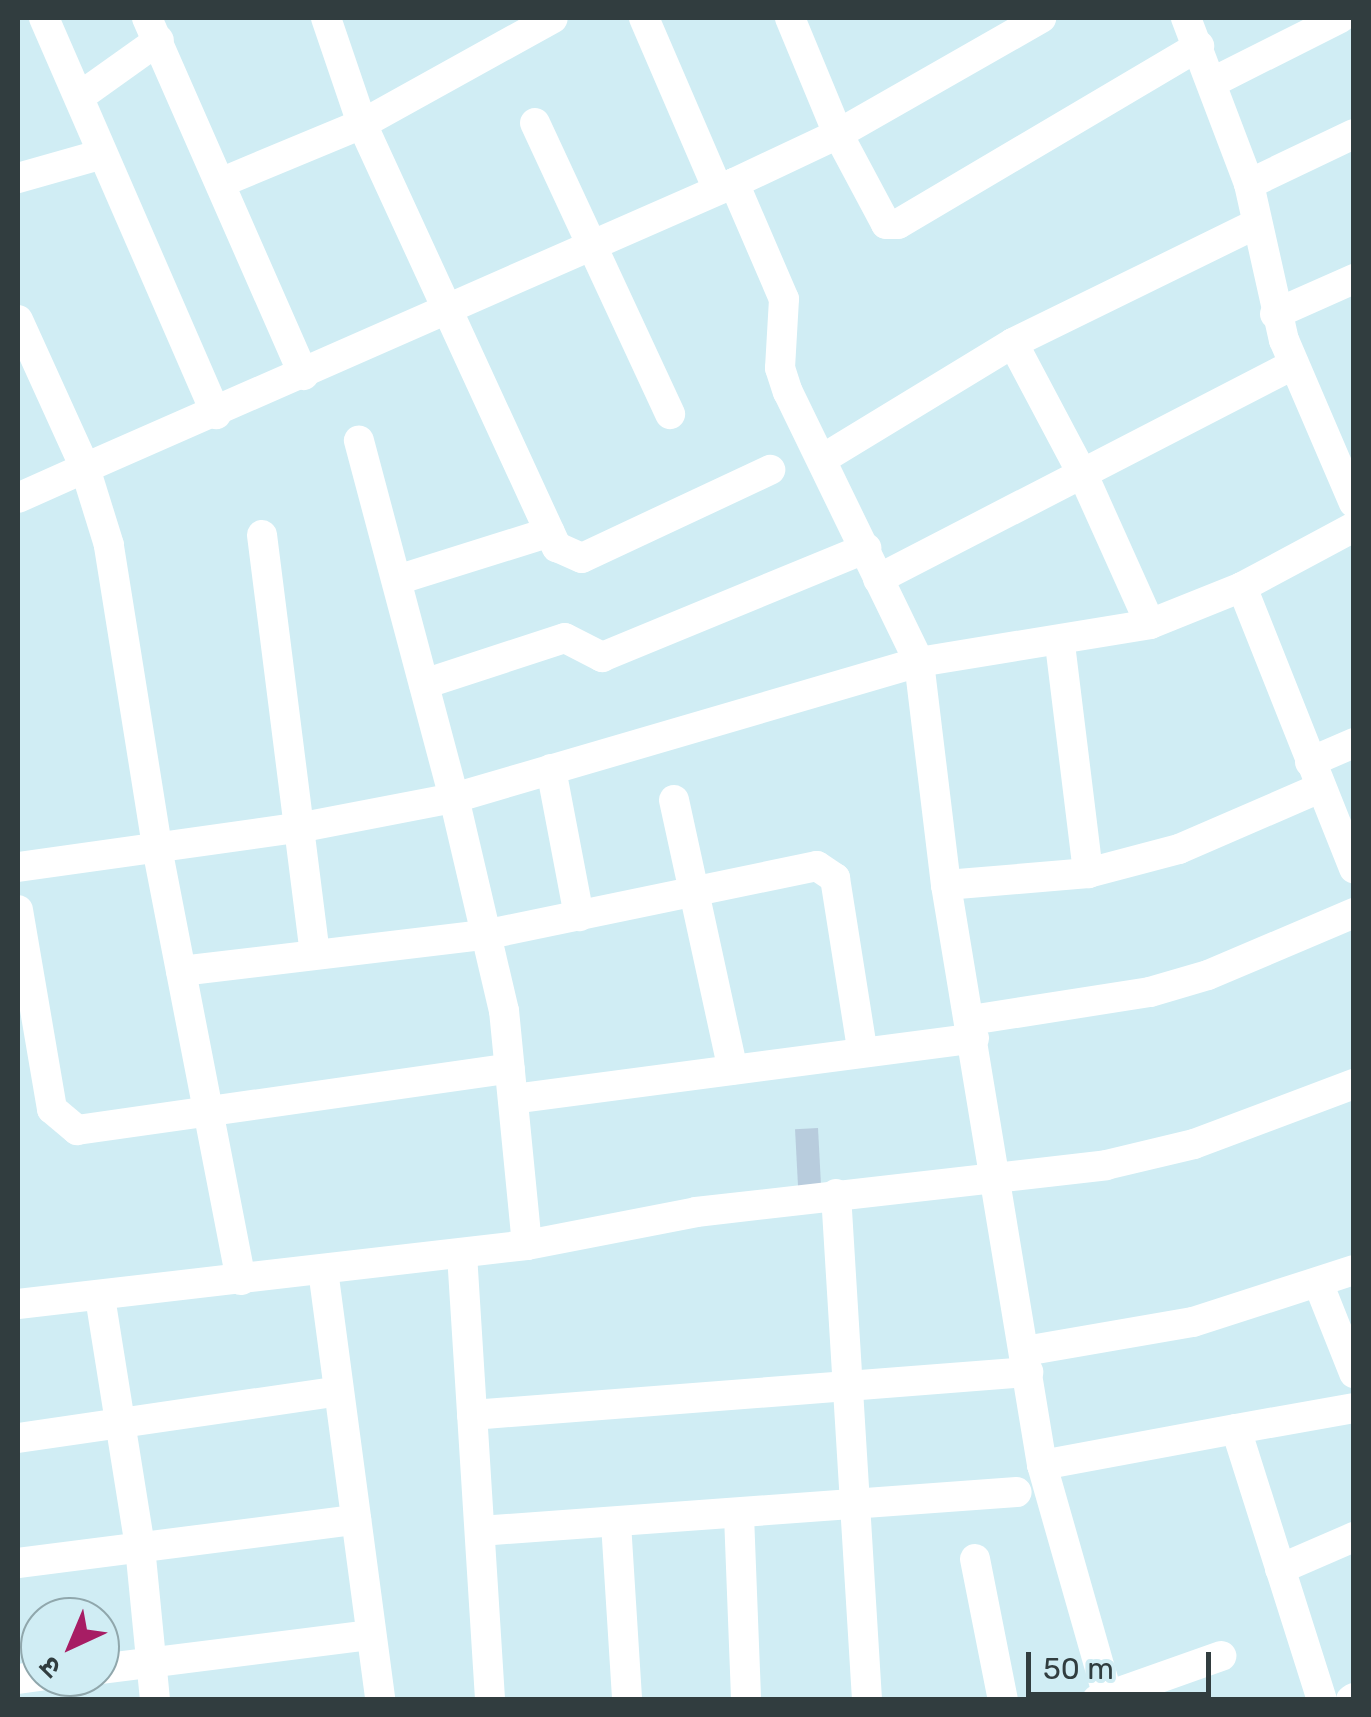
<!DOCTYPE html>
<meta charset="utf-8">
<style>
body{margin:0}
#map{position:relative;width:1371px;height:1717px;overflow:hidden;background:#d0edf4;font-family:Rubik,"Noto Sans Devanagari",sans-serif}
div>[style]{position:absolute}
.building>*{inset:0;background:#b8ccdd;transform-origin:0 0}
.street>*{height:30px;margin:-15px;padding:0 15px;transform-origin:15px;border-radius:15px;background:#fff}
span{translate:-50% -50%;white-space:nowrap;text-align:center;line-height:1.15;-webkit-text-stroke:10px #d0edf4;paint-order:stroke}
.frame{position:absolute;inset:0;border:20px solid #313d3f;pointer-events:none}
.north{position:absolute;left:20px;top:1597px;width:100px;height:100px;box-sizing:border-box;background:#d0edf4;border:2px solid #90a7ac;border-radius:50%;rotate:224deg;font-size:28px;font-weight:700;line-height:40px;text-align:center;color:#313d3f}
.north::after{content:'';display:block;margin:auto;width:35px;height:45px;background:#a71d64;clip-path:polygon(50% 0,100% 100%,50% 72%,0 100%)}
.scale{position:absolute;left:1026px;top:1652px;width:185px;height:45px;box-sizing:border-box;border:5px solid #313d3f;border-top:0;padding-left:12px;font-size:30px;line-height:35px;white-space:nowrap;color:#313d3f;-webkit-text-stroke:8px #d0edf4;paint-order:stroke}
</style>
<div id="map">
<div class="building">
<i style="left:818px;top:1128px;width:67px;height:23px;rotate:87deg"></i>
</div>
<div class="street">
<i style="left:44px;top:18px;width:432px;rotate:66.5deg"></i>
<i style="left:147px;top:18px;width:390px;rotate:66.3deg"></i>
<i style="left:326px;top:18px;width:112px;rotate:71.2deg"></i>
<i style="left:362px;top:124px;width:466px;rotate:65.3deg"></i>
<i style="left:557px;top:547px;width:27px;rotate:24deg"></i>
<i style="left:582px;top:558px;width:208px;rotate:-25.1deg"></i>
<i style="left:644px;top:18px;width:187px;rotate:66.7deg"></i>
<i style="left:790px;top:18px;width:126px;rotate:67.5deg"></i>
<i style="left:838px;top:134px;width:102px;rotate:61.9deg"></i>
<i style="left:886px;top:224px;width:12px"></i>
<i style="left:898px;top:224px;width:350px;rotate:-30.6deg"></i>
<i style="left:1186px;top:18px;width:178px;rotate:69.2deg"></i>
<i style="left:1249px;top:184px;width:160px;rotate:77.4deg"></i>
<i style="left:1284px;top:340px;width:177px;rotate:66.8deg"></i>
<i style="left:1215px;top:81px;width:140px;rotate:-26.7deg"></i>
<i style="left:79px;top:97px;width:98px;rotate:-35.5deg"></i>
<i style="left:535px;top:123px;width:321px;rotate:65.1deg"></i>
<i style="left:18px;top:178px;width:88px;rotate:-15.8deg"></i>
<i style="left:220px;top:183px;width:154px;rotate:-22.6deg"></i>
<i style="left:362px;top:124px;width:218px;rotate:-29deg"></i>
<i style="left:734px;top:183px;width:115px;rotate:-25.2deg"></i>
<i style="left:838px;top:134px;width:234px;rotate:-29.7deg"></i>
<i style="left:1249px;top:184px;width:116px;rotate:-25.5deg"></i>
<i style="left:1275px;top:314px;width:86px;rotate:-23.9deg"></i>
<i style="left:18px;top:320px;width:162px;rotate:65.6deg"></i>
<i style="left:85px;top:468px;width:73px;rotate:155.9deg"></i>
<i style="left:1013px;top:343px;width:152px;rotate:62.1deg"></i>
<i style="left:1084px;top:477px;width:161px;rotate:65.8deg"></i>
<i style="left:824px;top:458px;width:221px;rotate:-31.3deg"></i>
<i style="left:1013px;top:343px;width:271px;rotate:-26.1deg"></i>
<i style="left:262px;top:535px;width:421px;rotate:82.8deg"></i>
<i style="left:878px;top:579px;width:468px;rotate:-27.3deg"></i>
<i style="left:397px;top:580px;width:160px;rotate:-17.4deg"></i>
<i style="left:1242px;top:587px;width:127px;rotate:-28.2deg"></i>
<i style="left:1060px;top:644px;width:231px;rotate:83deg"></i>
<i style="left:1088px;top:873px;width:94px;rotate:-14.8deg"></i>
<i style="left:1179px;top:849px;width:154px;rotate:-23.4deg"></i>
<i style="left:424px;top:684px;width:148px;rotate:-18.1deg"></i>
<i style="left:565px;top:638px;width:42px;rotate:27.2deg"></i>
<i style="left:602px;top:657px;width:286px;rotate:-22.4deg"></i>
<i style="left:1310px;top:762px;width:48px;rotate:-23.4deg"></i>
<i style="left:551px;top:769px;width:150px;rotate:79.2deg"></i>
<i style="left:674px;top:800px;width:276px;rotate:77.7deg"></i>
<i style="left:18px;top:867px;width:288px;rotate:-8deg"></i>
<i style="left:303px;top:827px;width:154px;rotate:-10.9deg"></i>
<i style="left:454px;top:798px;width:370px;rotate:-104.9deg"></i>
<i style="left:946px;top:885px;width:143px;rotate:-4.8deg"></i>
<i style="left:18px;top:910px;width:202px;rotate:80.3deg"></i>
<i style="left:52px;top:1109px;width:33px;rotate:40deg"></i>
<i style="left:77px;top:1130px;width:437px;rotate:-8.1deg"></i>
<i style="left:181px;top:971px;width:305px;rotate:-6.8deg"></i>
<i style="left:484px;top:935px;width:340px;rotate:-11.7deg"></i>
<i style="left:817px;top:866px;width:22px;rotate:34deg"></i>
<i style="left:835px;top:878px;width:173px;rotate:81deg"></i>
<i style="left:971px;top:1020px;width:181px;rotate:-8.9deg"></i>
<i style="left:1150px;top:992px;width:60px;rotate:-16.3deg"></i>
<i style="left:1208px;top:975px;width:159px;rotate:-23deg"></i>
<i style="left:513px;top:1099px;width:465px;rotate:-7.5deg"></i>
<i style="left:836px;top:1194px;width:507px;rotate:86.49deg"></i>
<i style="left:527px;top:1245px;width:235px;rotate:-95.6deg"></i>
<i style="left:504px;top:1011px;width:219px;rotate:-103.2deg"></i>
<i style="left:454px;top:798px;width:484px;rotate:-16.3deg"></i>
<i style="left:919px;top:662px;width:225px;rotate:83.1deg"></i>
<i style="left:946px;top:885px;width:588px;rotate:80.6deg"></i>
<i style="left:1042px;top:1465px;width:244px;rotate:74.1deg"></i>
<i style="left:462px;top:1254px;width:447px;rotate:86.4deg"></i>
<i style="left:323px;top:1270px;width:434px;rotate:82.4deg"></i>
<i style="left:241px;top:1280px;width:442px;rotate:-101deg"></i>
<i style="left:157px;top:846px;width:305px;rotate:-99.1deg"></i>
<i style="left:109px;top:545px;width:81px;rotate:-107.3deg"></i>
<i style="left:85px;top:468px;width:709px;rotate:-23.71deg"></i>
<i style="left:734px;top:183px;width:126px;rotate:66.7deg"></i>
<i style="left:784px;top:299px;width:69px;rotate:93.3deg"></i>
<i style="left:780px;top:368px;width:25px;rotate:72deg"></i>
<i style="left:788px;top:392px;width:300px;rotate:64.1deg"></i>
<i style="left:919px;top:662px;width:234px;rotate:-9.3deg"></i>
<i style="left:1150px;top:624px;width:99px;rotate:-21.9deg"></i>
<i style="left:1242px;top:587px;width:303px;rotate:68.3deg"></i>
<i style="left:1319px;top:1285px;width:95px;rotate:68.3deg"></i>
<i style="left:100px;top:1297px;width:253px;rotate:80.9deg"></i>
<i style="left:140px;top:1547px;width:154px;rotate:84.4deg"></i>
<i style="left:18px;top:1304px;width:512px;rotate:-6.61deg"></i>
<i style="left:527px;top:1245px;width:172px;rotate:-11deg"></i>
<i style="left:696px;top:1212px;width:413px;rotate:-6.5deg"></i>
<i style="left:1106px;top:1165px;width:90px;rotate:-13.4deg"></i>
<i style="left:1194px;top:1144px;width:171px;rotate:-20.6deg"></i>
<i style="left:1025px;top:1351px;width:170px;rotate:-9.8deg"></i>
<i style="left:1193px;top:1322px;width:169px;rotate:-17.9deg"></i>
<i style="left:472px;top:1415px;width:558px;rotate:-4.42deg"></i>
<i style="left:1236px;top:1429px;width:120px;rotate:-10.1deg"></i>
<i style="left:18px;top:1438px;width:324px;rotate:-8.3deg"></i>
<i style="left:1042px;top:1465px;width:197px;rotate:-10.5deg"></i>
<i style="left:1236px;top:1429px;width:284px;rotate:72.4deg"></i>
<i style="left:739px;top:1515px;width:185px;rotate:87.8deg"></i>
<i style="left:616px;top:1523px;width:177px;rotate:86.4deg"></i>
<i style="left:480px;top:1531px;width:538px;rotate:-4.15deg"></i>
<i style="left:975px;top:1559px;width:144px;rotate:78.8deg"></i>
<i style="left:18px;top:1563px;width:341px;rotate:-7.3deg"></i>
<i style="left:1280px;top:1569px;width:81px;rotate:-23.4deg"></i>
<i style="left:100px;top:1669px;width:273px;rotate:-7.2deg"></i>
<i style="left:18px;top:1679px;width:22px;rotate:-8deg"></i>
<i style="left:1097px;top:1700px;width:132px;rotate:-19.5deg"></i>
<i style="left:1351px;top:1700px;width:4px;rotate:-34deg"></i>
</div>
<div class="frame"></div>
<div class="north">उ</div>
<div class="scale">50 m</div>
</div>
